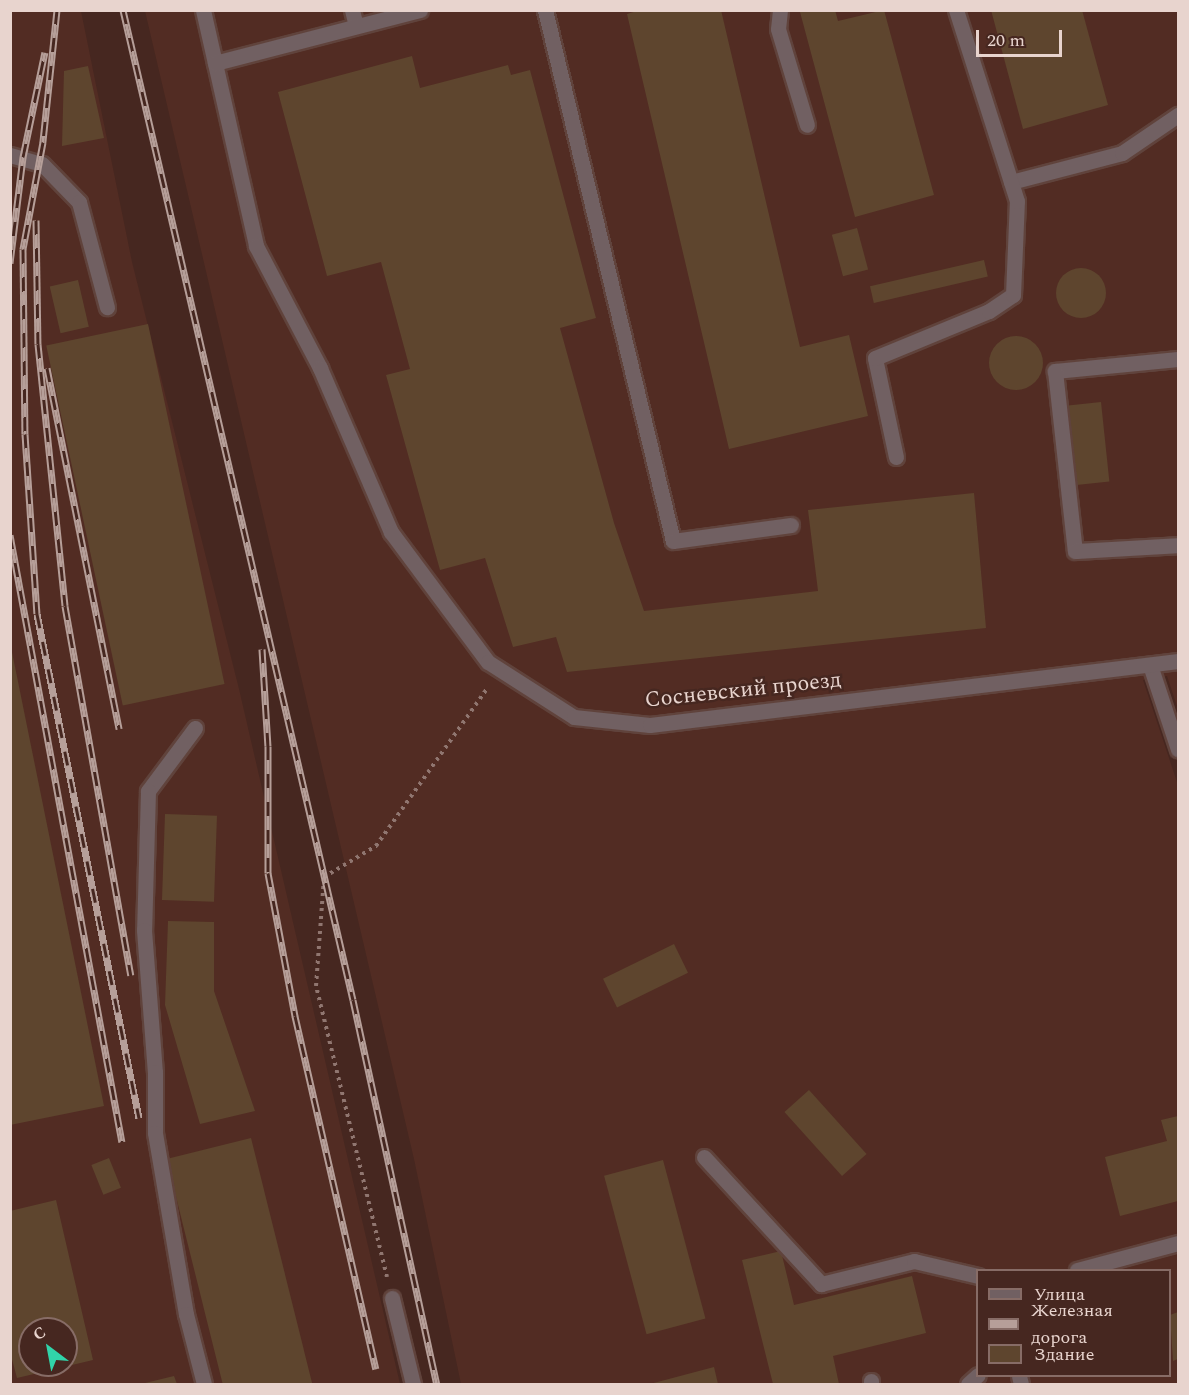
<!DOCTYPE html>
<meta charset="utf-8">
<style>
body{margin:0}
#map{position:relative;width:1189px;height:1395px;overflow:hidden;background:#462720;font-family:Spectral,serif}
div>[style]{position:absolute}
.built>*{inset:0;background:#522c23}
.building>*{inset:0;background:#5e452e;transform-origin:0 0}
.round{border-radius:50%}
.path>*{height:4px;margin-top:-2px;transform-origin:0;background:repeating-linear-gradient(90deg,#907670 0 3px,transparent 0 7.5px)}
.roads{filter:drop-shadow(2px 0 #60433c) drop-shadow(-2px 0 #60433c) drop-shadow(0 2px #60433c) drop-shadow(0 -2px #60433c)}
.lane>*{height:15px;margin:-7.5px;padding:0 7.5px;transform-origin:7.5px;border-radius:7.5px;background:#716062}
.street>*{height:15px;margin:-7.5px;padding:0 7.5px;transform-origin:7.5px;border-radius:7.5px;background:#716062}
.rail>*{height:7px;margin-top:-3.5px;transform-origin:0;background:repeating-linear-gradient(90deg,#462720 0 14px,#b69f99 0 28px);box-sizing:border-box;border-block:2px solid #b69f99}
span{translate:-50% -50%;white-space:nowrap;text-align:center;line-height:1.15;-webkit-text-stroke:5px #462720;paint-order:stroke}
.street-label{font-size:22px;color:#e8d4ce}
.frame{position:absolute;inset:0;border:12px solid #e8d4ce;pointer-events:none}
.legend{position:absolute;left:976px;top:1269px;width:195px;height:108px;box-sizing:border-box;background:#462720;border:2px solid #876c66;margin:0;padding:8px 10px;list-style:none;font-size:18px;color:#e8d4ce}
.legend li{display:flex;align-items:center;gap:12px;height:30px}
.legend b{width:30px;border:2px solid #876c66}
.north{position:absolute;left:18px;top:1317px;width:60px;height:60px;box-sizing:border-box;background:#462720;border:2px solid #876c66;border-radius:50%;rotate:328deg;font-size:16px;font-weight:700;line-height:24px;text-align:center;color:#e8d4ce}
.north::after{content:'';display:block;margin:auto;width:21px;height:27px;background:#31d4a9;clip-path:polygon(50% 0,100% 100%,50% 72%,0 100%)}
.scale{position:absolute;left:976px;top:30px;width:86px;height:27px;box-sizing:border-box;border:3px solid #e8d4ce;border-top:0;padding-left:8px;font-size:18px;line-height:21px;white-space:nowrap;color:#e8d4ce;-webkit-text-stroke:4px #462720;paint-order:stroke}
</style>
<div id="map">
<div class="built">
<i style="clip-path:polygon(evenodd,10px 11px,81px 11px,132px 262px,239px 689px,400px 1384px,11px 1384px,10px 11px,30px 1329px,66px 1329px,66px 1365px,30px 1365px,30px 1329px)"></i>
<i style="clip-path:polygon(evenodd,145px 11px,1178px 11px,1178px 709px,1167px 676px,1143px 680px,1178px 785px,1178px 1384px,461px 1384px,414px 1159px,145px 11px,978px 1270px,1170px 1270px,1170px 1376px,978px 1376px,978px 1270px)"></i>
</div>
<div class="building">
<i style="clip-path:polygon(640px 10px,721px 10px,800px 347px,849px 335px,868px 416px,729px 449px,627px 14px)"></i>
<i style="clip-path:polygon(835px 10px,838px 21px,884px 10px,934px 195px,855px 217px,800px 12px)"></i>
<i style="clip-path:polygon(991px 10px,1082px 10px,1108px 105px,1023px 129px)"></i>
<i style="clip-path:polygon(412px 56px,420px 88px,508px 65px,511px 75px,530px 70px,596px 318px,560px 328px,614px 523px,644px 611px,818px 591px,808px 510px,974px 493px,986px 628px,567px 672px,556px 637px,513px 647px,485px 558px,440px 570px,386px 375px,410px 369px,381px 262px,327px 276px,278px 92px)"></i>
<i style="clip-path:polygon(88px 66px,104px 138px,62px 146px,64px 71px)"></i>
<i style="left:857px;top:228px;width:43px;height:26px;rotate:75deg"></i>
<i style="left:984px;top:260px;width:17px;height:117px;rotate:77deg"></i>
<i class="round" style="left:1056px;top:268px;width:50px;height:50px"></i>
<i style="left:78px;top:280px;width:48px;height:29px;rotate:77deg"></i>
<i style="left:148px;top:324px;width:368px;height:104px;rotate:78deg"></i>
<i class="round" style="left:989px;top:336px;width:54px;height:54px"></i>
<i style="left:1101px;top:402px;width:80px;height:33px;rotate:84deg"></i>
<i style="clip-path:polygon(12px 652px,104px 1106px,10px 1125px,10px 653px)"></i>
<i style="left:165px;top:814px;width:52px;height:86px;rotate:2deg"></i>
<i style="clip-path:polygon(168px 921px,214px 922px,214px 991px,255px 1111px,200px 1124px,165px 1005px)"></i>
<i style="left:674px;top:944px;width:32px;height:79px;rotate:64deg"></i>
<i style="left:809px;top:1090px;width:86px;height:33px;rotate:48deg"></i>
<i style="clip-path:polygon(1178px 1116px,1178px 1201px,1120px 1216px,1105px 1157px,1167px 1141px,1161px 1120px)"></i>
<i style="left:251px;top:1138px;width:253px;height:87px;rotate:76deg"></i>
<i style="left:109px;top:1158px;width:32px;height:19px;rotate:68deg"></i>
<i style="left:663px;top:1160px;width:164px;height:61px;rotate:75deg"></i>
<i style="clip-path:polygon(evenodd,56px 1200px,93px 1360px,17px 1378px,10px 1352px,10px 1211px,56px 1200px,30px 1329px,66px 1329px,66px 1365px,30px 1365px,30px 1329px)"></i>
<i style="clip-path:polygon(781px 1251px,794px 1305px,912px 1276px,926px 1333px,833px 1356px,839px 1384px,773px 1384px,742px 1260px)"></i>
<i style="clip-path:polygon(1178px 1312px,1178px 1359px,1173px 1361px,1170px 1315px)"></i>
<i style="clip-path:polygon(714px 1367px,718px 1384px,650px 1384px)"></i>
<i style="clip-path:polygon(174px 1376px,177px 1384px,141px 1384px)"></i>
</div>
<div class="path">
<i style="left:387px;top:1277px;width:300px;rotate:-103.7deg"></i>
<i style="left:316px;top:986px;width:109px;rotate:-85.8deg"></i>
<i style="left:324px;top:877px;width:61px;rotate:-30.8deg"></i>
<i style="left:376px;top:846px;width:194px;rotate:-54.8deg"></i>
</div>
<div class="roads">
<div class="lane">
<i style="left:352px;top:10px;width:16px;rotate:76deg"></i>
<i style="left:780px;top:10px;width:19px;rotate:96deg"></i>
<i style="left:778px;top:29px;width:100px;rotate:73.2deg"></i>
<i style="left:10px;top:155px;width:33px;rotate:16deg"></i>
<i style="left:42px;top:164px;width:53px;rotate:45.8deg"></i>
<i style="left:79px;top:202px;width:109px;rotate:75.1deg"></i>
<i style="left:1011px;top:182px;width:115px;rotate:-14.6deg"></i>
<i style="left:1122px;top:153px;width:68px;rotate:-34.2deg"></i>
<i style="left:1178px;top:359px;width:124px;rotate:174.4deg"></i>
<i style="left:1055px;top:371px;width:181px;rotate:83.7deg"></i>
<i style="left:1075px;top:551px;width:103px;rotate:-3.3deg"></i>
<i style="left:1150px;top:665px;width:89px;rotate:71.6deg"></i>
<i style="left:195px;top:728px;width:79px;rotate:126.7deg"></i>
<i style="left:148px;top:791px;width:139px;rotate:91.6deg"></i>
<i style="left:144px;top:930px;width:142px;rotate:85.6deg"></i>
<i style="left:155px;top:1072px;width:61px;rotate:90deg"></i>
<i style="left:155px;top:1133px;width:184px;rotate:80.3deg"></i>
<i style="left:186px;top:1314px;width:72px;rotate:75.6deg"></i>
<i style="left:704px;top:1157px;width:173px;rotate:47.3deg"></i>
<i style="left:821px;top:1284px;width:96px;rotate:-13.9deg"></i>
<i style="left:914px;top:1261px;width:66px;rotate:13.2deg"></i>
<i style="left:1077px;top:1270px;width:105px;rotate:-15deg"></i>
<i style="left:392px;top:1298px;width:89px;rotate:76.3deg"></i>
<i style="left:1019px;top:1376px;width:8px;rotate:76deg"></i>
<i style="left:871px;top:1381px;width:3px;rotate:90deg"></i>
<i style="left:968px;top:1384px;width:13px;rotate:-42deg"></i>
</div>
<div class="street">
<i style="left:203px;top:10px;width:242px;rotate:77.3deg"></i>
<i style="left:256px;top:246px;width:138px;rotate:62.3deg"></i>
<i style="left:320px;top:368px;width:179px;rotate:66.6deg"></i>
<i style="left:391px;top:532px;width:162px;rotate:53.3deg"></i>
<i style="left:488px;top:662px;width:102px;rotate:32.6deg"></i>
<i style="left:574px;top:717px;width:76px;rotate:6deg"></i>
<i style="left:650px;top:725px;width:532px;rotate:-6.91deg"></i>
<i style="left:545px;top:10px;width:546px;rotate:76.45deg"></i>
<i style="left:673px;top:541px;width:119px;rotate:-7.7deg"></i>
<i style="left:215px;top:63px;width:212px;rotate:-14.5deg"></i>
<i style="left:896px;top:457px;width:101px;rotate:-102deg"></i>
<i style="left:875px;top:358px;width:123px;rotate:-22.4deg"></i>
<i style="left:989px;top:311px;width:29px;rotate:-34deg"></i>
<i style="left:1013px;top:295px;width:94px;rotate:-87.6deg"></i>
<i style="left:1017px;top:201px;width:201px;rotate:-107.7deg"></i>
</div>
</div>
<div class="rail">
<i style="left:57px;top:10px;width:133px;rotate:96.1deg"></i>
<i style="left:43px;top:142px;width:109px;rotate:100.6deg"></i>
<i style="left:23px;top:249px;width:185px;rotate:89.4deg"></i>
<i style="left:25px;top:434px;width:180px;rotate:86.2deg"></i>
<i style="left:37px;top:614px;width:514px;rotate:78.56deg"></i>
<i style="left:123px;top:10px;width:1016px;rotate:76.92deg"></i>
<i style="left:353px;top:1000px;width:393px;rotate:77.7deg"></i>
<i style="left:36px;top:220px;width:124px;rotate:89.1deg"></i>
<i style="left:38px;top:344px;width:263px;rotate:84.1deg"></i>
<i style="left:65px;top:606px;width:375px;rotate:79.9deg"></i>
<i style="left:10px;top:263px;width:107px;rotate:-83deg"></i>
<i style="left:23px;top:157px;width:107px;rotate:-78.2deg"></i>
<i style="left:47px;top:368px;width:368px;rotate:78.7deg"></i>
<i style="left:10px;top:535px;width:617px;rotate:79.55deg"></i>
<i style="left:262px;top:649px;width:97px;rotate:86.5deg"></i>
<i style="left:268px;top:746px;width:127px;rotate:90deg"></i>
<i style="left:268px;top:873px;width:146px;rotate:79.3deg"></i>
<i style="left:295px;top:1016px;width:362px;rotate:77.1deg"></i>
</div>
<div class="street-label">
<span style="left:743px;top:690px;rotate:-6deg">Сосневский проезд</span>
</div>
<div class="frame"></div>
<ul class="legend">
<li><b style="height:8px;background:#716062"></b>Улица</li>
<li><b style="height:8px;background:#b69f99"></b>Железная дорога</li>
<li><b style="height:16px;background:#5e452e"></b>Здание</li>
</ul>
<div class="north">С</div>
<div class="scale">20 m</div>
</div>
